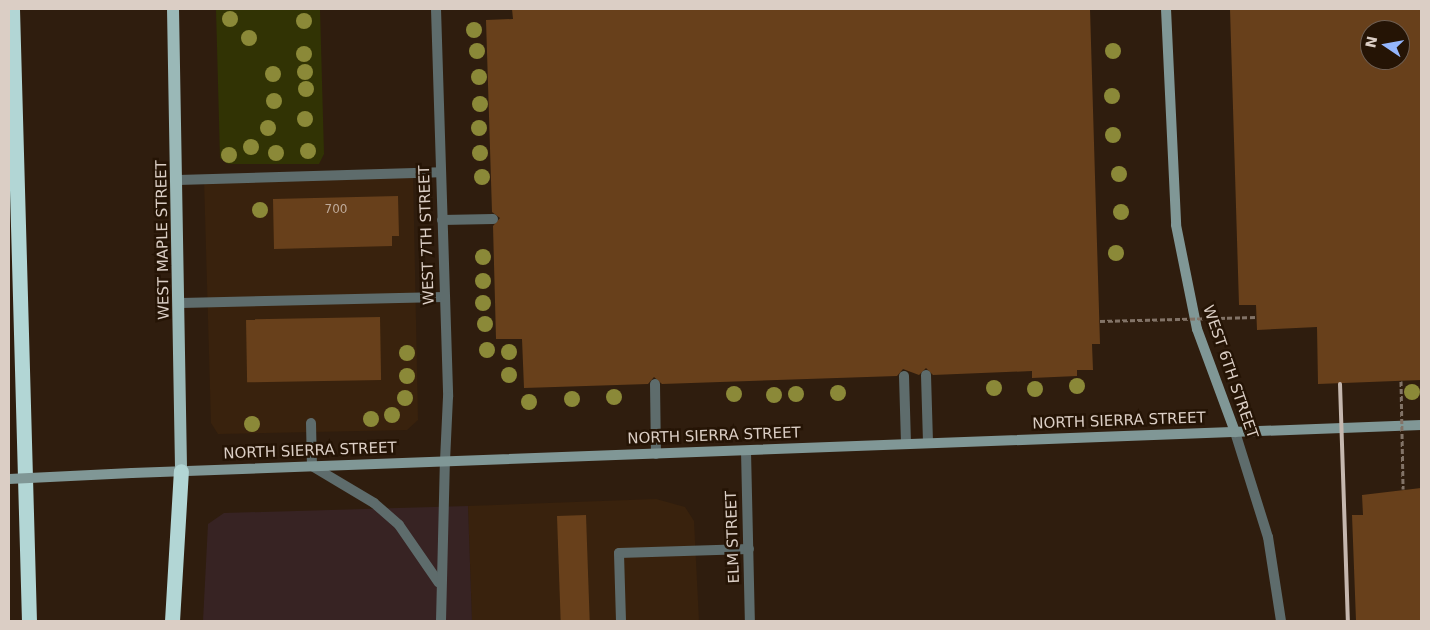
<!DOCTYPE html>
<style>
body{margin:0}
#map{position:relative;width:1430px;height:630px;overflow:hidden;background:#2f1d0e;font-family:"DejaVu Sans",sans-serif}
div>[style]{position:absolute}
.built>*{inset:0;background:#39220d}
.medical>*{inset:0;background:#372323}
.green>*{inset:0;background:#313304}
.building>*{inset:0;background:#68401b;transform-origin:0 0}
.service>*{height:10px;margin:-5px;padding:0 5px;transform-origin:5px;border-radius:5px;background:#5e6c6c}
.minor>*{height:10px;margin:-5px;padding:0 5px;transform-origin:5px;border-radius:5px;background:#5e6c6c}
.tertiary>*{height:10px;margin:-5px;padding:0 5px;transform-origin:5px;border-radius:5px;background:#5e6c6c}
.secondary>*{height:10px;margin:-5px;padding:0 5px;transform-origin:5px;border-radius:5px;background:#809796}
.primary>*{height:12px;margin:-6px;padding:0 6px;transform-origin:6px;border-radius:6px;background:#9ab8b7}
.motorway>*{height:15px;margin:-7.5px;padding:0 7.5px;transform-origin:7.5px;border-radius:7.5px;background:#b2d6d5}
.rail>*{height:4px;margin:-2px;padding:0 2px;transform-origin:2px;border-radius:2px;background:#c5b7ae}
.path-bridge>*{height:3px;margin-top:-1.5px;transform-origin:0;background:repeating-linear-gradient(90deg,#827367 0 5px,transparent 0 7.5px)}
.secondary-bridge>*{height:10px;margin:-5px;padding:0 5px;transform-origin:5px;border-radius:5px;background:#809796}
.trees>*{width:16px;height:16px;margin:-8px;border-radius:50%;background:#8b8938}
span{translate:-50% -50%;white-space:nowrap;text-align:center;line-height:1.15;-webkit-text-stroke:5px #251405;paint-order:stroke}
.number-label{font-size:12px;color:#beaa9a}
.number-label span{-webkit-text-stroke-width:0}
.street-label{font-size:15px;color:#dbcec5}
.frame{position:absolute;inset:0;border:10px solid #dbcec5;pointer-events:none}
.north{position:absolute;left:1360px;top:20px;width:50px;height:50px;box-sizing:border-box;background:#251405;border:1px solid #6e5e52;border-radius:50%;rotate:282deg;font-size:14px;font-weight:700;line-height:20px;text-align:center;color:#dbcec5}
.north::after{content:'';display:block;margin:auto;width:18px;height:22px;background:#95b6fd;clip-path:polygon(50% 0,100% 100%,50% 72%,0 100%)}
</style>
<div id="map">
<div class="built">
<i style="clip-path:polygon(413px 172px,418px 420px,407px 430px,218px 434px,211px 423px,204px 179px)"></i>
<i style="clip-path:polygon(656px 499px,685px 507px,694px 521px,699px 621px,472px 621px,468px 506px)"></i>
</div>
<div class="medical">
<i style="clip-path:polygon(468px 506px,472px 621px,203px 621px,208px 524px,224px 513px)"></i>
</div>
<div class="green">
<i style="clip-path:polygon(216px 9px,320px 9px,324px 154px,319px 164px,228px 164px,220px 158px)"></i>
</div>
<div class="building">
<i style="clip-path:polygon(512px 9px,1090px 9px,1100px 344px,1092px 344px,1093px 370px,1077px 370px,1077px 376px,1032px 378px,1032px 371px,933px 375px,926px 368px,919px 375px,903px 369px,897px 376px,662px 384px,654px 377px,648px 384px,524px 388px,522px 339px,496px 339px,493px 226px,500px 218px,492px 212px,486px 20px,513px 19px)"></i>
<i style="clip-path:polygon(evenodd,1230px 9px,1421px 9px,1421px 380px,1318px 384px,1317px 327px,1257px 330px,1256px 305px,1239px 305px,1230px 9px,1370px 30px,1400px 30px,1400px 60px,1370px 60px,1370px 30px)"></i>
<i style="clip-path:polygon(398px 196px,399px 236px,392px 236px,392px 246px,274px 249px,273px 199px)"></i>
<i style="left:380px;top:317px;width:63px;height:134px;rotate:89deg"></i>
<i style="clip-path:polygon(1421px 488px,1421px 621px,1356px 621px,1352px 515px,1363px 515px,1362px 495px)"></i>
<i style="left:586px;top:515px;width:106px;height:29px;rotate:88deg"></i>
</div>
<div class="service">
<i style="left:178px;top:180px;width:262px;rotate:-1.7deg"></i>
<i style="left:442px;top:220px;width:51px;rotate:-1.1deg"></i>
<i style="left:181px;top:303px;width:263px;rotate:-1.3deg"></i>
<i style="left:926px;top:375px;width:68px;rotate:88.3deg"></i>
<i style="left:904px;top:376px;width:68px;rotate:88.3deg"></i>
<i style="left:655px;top:384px;width:70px;rotate:89.2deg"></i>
<i style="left:311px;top:423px;width:43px;rotate:88.7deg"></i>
<i style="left:312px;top:466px;width:72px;rotate:30.8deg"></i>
<i style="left:374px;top:503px;width:33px;rotate:41deg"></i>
<i style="left:399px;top:525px;width:70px;rotate:55.4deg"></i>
<i style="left:441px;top:621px;width:160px;rotate:-88.6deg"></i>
<i style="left:621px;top:621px;width:68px;rotate:-91.7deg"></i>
<i style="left:619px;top:553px;width:130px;rotate:-1.8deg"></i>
</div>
<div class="minor">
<i style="left:436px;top:9px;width:388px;rotate:88.2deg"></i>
<i style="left:448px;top:397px;width:64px;rotate:92.7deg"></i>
<i style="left:746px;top:451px;width:170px;rotate:88.7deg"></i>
</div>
<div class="tertiary">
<i style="left:1235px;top:432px;width:110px;rotate:72.6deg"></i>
<i style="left:1268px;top:537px;width:85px;rotate:81.2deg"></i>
</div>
<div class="secondary">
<i style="left:1166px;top:9px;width:216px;rotate:87.3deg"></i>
<i style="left:1176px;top:225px;width:106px;rotate:78.6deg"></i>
<i style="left:1197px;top:329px;width:110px;rotate:69.7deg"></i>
<i style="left:132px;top:473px;width:1290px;rotate:-2.13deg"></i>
</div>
<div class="primary">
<i style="left:173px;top:9px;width:462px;rotate:89deg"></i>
</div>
<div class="motorway">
<i style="left:12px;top:9px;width:612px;rotate:88.41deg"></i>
<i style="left:172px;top:621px;width:150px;rotate:-86.6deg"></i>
</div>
<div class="rail">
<i style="left:1340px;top:384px;width:237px;rotate:88.1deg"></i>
</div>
<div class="path-bridge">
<i style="left:1100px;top:321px;width:157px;rotate:-1.5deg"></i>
<i style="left:1401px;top:381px;width:108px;rotate:88.9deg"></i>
</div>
<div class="secondary-bridge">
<i style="left:9px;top:479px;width:123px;rotate:-2.8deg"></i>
</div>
<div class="trees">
<i style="left:230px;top:19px"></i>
<i style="left:304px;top:21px"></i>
<i style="left:474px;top:30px"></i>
<i style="left:249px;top:38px"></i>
<i style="left:477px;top:51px"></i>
<i style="left:1113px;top:51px"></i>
<i style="left:304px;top:54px"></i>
<i style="left:305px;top:72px"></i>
<i style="left:273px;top:74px"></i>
<i style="left:479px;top:77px"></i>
<i style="left:306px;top:89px"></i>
<i style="left:1112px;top:96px"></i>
<i style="left:274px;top:101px"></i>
<i style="left:480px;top:104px"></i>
<i style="left:305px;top:119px"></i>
<i style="left:268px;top:128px"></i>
<i style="left:479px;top:128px"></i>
<i style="left:1113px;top:135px"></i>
<i style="left:251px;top:147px"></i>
<i style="left:308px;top:151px"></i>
<i style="left:276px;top:153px"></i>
<i style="left:480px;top:153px"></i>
<i style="left:229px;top:155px"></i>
<i style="left:1119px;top:174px"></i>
<i style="left:482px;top:177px"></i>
<i style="left:260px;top:210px"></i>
<i style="left:1121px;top:212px"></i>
<i style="left:1116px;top:253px"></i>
<i style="left:483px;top:257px"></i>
<i style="left:483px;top:281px"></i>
<i style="left:483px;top:303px"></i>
<i style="left:485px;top:324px"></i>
<i style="left:487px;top:350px"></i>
<i style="left:509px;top:352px"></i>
<i style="left:407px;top:353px"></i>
<i style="left:509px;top:375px"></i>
<i style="left:407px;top:376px"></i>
<i style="left:1077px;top:386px"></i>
<i style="left:994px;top:388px"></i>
<i style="left:1035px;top:389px"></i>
<i style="left:1412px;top:392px"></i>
<i style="left:838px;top:393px"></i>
<i style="left:734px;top:394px"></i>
<i style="left:796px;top:394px"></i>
<i style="left:774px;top:395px"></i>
<i style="left:614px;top:397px"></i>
<i style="left:405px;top:398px"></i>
<i style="left:572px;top:399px"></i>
<i style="left:529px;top:402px"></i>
<i style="left:392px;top:415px"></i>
<i style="left:371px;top:419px"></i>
<i style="left:252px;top:424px"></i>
</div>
<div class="number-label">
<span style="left:336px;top:210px">700</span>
</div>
<div class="street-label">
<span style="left:427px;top:235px;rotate:-92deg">WEST 7TH STREET</span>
<span style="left:163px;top:240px;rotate:-91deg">WEST MAPLE STREET</span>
<span style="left:1230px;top:372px;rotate:71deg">WEST 6TH STREET</span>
<span style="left:1119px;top:421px;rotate:-2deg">NORTH SIERRA STREET</span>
<span style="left:714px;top:436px;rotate:-2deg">NORTH SIERRA STREET</span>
<span style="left:310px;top:451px;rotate:-2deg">NORTH SIERRA STREET</span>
<span style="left:733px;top:537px;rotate:-92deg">ELM STREET</span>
</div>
<div class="frame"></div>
<div class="north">N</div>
</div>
